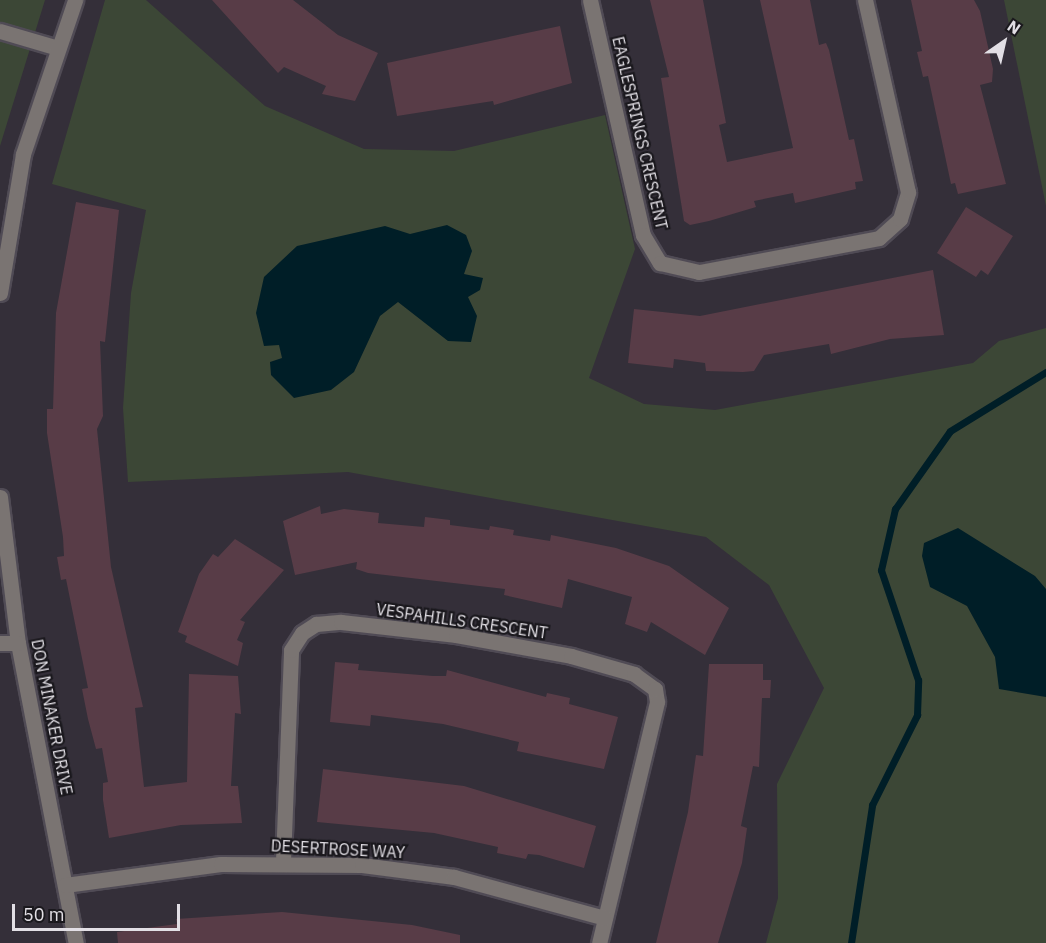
<!DOCTYPE html>
<style>
body{margin:0}
#map{position:relative;width:1046px;height:943px;overflow:hidden;background:#342f39;font-family:"IBM Plex Sans",sans-serif}
div>[style]{position:absolute}
.green>*{inset:0;background:#3c4736}
.water>*{inset:0;background:#001e27}
.stream>*{height:7px;margin:-3.5px;padding:0 3.5px;transform-origin:3.5px;border-radius:3.5px;background:#001e27}
.building>*{inset:0;background:#583c47}
.roads{filter:drop-shadow(2px 0 #504b55) drop-shadow(-2px 0 #504b55) drop-shadow(0 2px #504b55) drop-shadow(0 -2px #504b55)}
.minor>*{height:15px;margin:-7.5px;padding:0 7.5px;transform-origin:7.5px;border-radius:7.5px;background:#7a7472}
span{translate:-50% -50%;white-space:nowrap;text-align:center;line-height:1.15;-webkit-text-stroke:4.5px #1a181d;paint-order:stroke}
.street-label{font-size:16px;color:#e2dfe5}
.north{position:absolute;left:974px;top:12px;width:60px;height:60px;-webkit-text-stroke:4px #1a181d;paint-order:stroke;rotate:34deg;font-size:16px;font-weight:700;line-height:24px;text-align:center;color:#e2dfe5}
.north::after{content:'';display:block;margin:auto;width:21px;height:27px;background:#e2dfe5;clip-path:polygon(50% 0,100% 100%,50% 72%,0 100%)}
.scale{position:absolute;left:12px;top:904px;width:168px;height:27px;box-sizing:border-box;border:3px solid #e2dfe5;border-top:0;padding-left:8px;font-size:18px;line-height:21px;white-space:nowrap;color:#e2dfe5;-webkit-text-stroke:4px #1a181d;paint-order:stroke}
</style>
<div id="map">
<div class="green">
<i style="clip-path:polygon(0 0,45px 0,0 146px)"></i>
<i style="clip-path:polygon(105px 0,146px 0,265px 106px,364px 149px,454px 151px,605px 115px,635px 249px,589px 378px,644px 404px,715px 410px,973px 363px,999px 341px,1046px 328px,1046px 943px,766px 943px,778px 898px,777px 784px,824px 688px,769px 585px,706px 537px,348px 472px,128px 482px,123px 408px,131px 293px,146px 210px,52px 184px)"></i>
<i style="clip-path:polygon(1004px 0,1046px 0,1046px 206px)"></i>
</div>
<div class="water">
<i style="clip-path:polygon(447px 225px,466px 235px,472px 251px,464px 274px,483px 278px,480px 290px,468px 297px,477px 316px,471px 342px,448px 341px,398px 302px,380px 316px,354px 372px,331px 390px,294px 398px,271px 375px,270px 362px,282px 358px,279px 345px,264px 346px,256px 313px,264px 277px,297px 246px,385px 226px,410px 234px)"></i>
<i style="clip-path:polygon(958px 528px,1035px 576px,1046px 589px,1046px 697px,999px 689px,995px 657px,967px 606px,930px 587px,922px 556px,924px 543px)"></i>
</div>
<div class="stream">
<i style="left:851px;top:943px;width:140px;rotate:-81.3deg"></i>
<i style="left:872px;top:805px;width:101px;rotate:-63.4deg"></i>
<i style="left:917px;top:715px;width:35px;rotate:-88deg"></i>
<i style="left:918px;top:680px;width:116px;rotate:-108.6deg"></i>
<i style="left:881px;top:570px;width:63px;rotate:-77.1deg"></i>
<i style="left:895px;top:509px;width:95px;rotate:-54.8deg"></i>
<i style="left:950px;top:431px;width:113px;rotate:-31.6deg"></i>
</div>
<div class="building">
<i style="clip-path:polygon(212px 0,293px 0,338px 35px,378px 53px,355px 101px,322px 94px,326px 86px,284px 67px,278px 73px)"></i>
<i style="clip-path:polygon(650px 0,703px 0,726px 123px,719px 125px,727px 162px,793px 148px,760px 0,810px 0,819px 45px,826px 43px,829px 50px,849px 140px,854px 139px,863px 181px,855px 182px,856px 189px,795px 203px,793px 193px,754px 201px,756px 207px,709px 221px,690px 225px,684px 221px,661px 78px,669px 77px)"></i>
<i style="clip-path:polygon(911px 0,974px 0,980px 11px,993px 69px,992px 82px,980px 85px,1006px 184px,958px 194px,955px 183px,951px 184px,928px 76px,923px 77px,917px 52px,922px 51px)"></i>
<i style="clip-path:polygon(560px 26px,572px 83px,494px 105px,493px 101px,397px 116px,387px 63px)"></i>
<i style="clip-path:polygon(76px 202px,119px 210px,105px 342px,100px 341px,103px 416px,97px 429px,111px 567px,143px 707px,135px 708px,144px 787px,187px 782px,189px 674px,238px 676px,241px 714px,235px 713px,231px 786px,238px 786px,242px 823px,181px 825px,109px 838px,103px 800px,103px 783px,108px 782px,102px 748px,96px 749px,88px 719px,82px 689px,88px 688px,66px 579px,61px 580px,57px 557px,64px 556px,63px 537px,47px 433px,47px 409px,53px 409px,56px 313px)"></i>
<i style="clip-path:polygon(966px 207px,1013px 236px,988px 275px,981px 270px,976px 277px,937px 253px)"></i>
<i style="clip-path:polygon(933px 270px,944px 335px,890px 339px,831px 354px,829px 344px,764px 355px,754px 371px,743px 372px,706px 371px,705px 363px,674px 359px,673px 368px,628px 363px,634px 309px,700px 316px)"></i>
<i style="clip-path:polygon(320px 506px,321px 514px,344px 509px,379px 513px,378px 523px,424px 527px,425px 517px,450px 520px,450px 525px,489px 530px,490px 526px,514px 530px,513px 535px,550px 541px,551px 535px,616px 548px,669px 566px,729px 608px,705px 655px,651px 622px,647px 632px,625px 624px,632px 597px,568px 579px,562px 608px,504px 595px,505px 589px,368px 573px,356px 569px,357px 562px,295px 575px,283px 521px)"></i>
<i style="clip-path:polygon(235px 539px,284px 570px,240px 620px,245px 622px,237px 640px,243px 643px,238px 666px,185px 642px,187px 636px,178px 632px,199px 574px,213px 554px,218px 557px)"></i>
<i style="clip-path:polygon(335px 662px,359px 664px,358px 670px,433px 676px,446px 676px,447px 670px,546px 697px,547px 693px,570px 698px,569px 704px,618px 717px,604px 769px,517px 751px,519px 742px,443px 724px,371px 715px,370px 726px,330px 722px)"></i>
<i style="clip-path:polygon(709px 664px,763px 664px,763px 680px,771px 680px,770px 698px,762px 698px,759px 767px,753px 766px,741px 826px,747px 828px,742px 863px,718px 943px,656px 943px,688px 812px,696px 755px,703px 756px)"></i>
<i style="clip-path:polygon(323px 769px,464px 786px,596px 826px,584px 868px,539px 855px,528px 854px,526px 859px,497px 853px,498px 847px,434px 833px,317px 822px)"></i>
<i style="clip-path:polygon(282px 912px,412px 925px,460px 935px,460px 943px,118px 943px,117px 932px,177px 924px,176px 919px)"></i>
</div>
<div class="roads">
<div class="minor">
<i style="left:590px;top:0;width:241px;rotate:77.3deg"></i>
<i style="left:643px;top:235px;width:33px;rotate:59deg"></i>
<i style="left:660px;top:263px;width:40px;rotate:13deg"></i>
<i style="left:699px;top:272px;width:183px;rotate:-10.7deg"></i>
<i style="left:879px;top:238px;width:28px;rotate:-42deg"></i>
<i style="left:900px;top:219px;width:28px;rotate:-73deg"></i>
<i style="left:908px;top:192px;width:197px;rotate:-102.6deg"></i>
<i style="left:0;top:31px;width:60px;rotate:16.3deg"></i>
<i style="left:0;top:293px;width:141px;rotate:-80.6deg"></i>
<i style="left:23px;top:154px;width:163px;rotate:-71.3deg"></i>
<i style="left:0;top:497px;width:147px;rotate:83deg"></i>
<i style="left:18px;top:643px;width:306px;rotate:79.1deg"></i>
<i style="left:0;top:643px;width:18px"></i>
<i style="left:283px;top:861px;width:211px;rotate:-87.8deg"></i>
<i style="left:291px;top:650px;width:20px;rotate:-57deg"></i>
<i style="left:302px;top:633px;width:17px;rotate:-33deg"></i>
<i style="left:316px;top:624px;width:25px;rotate:-5deg"></i>
<i style="left:341px;top:622px;width:116px;rotate:6.4deg"></i>
<i style="left:456px;top:635px;width:117px;rotate:10.3deg"></i>
<i style="left:571px;top:656px;width:66px;rotate:15.9deg"></i>
<i style="left:634px;top:674px;width:26px;rotate:36deg"></i>
<i style="left:655px;top:689px;width:13px;rotate:81deg"></i>
<i style="left:657px;top:702px;width:248px;rotate:103.5deg"></i>
<i style="left:65px;top:885px;width:157px;rotate:-7.7deg"></i>
<i style="left:221px;top:864px;width:141px;rotate:0.4deg"></i>
<i style="left:362px;top:865px;width:93px;rotate:7.4deg"></i>
<i style="left:454px;top:877px;width:156px;rotate:15.2deg"></i>
</div>
</div>
<div class="street-label">
<span style="left:640px;top:133px;rotate:77deg">EAGLESPRINGS CRESCENT</span>
<span style="left:462px;top:621px;rotate:8deg">VESPAHILLS CRESCENT</span>
<span style="left:52px;top:717px;rotate:79deg">DON MINAKER DRIVE</span>
<span style="left:338px;top:849px;rotate:3deg">DESERTROSE WAY</span>
</div>
<div class="north">N</div>
<div class="scale">50 m</div>
</div>
